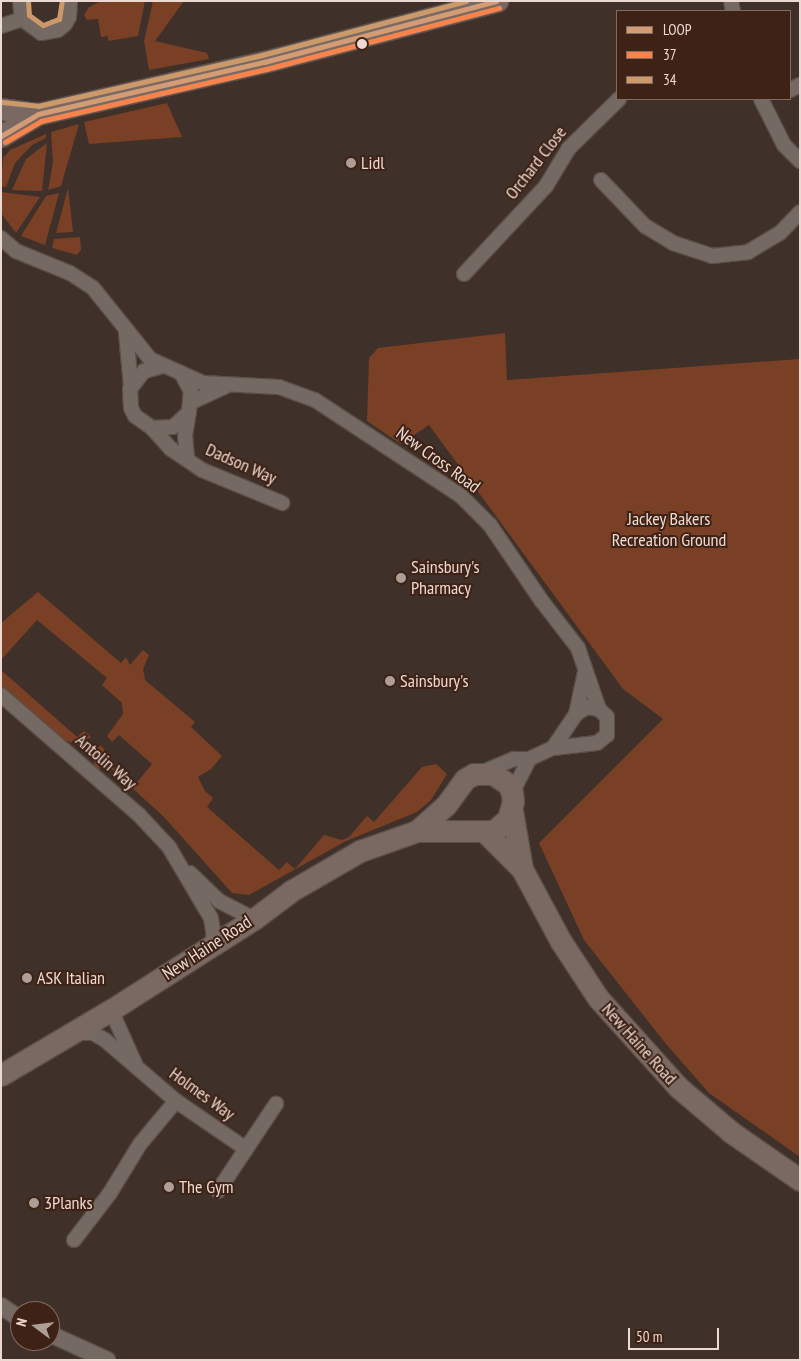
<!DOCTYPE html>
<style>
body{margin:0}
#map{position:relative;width:801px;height:1361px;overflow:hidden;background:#3f3029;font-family:"PT Sans Narrow",sans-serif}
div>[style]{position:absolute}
.green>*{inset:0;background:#794025}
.roads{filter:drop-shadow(1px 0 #5c4f48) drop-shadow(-1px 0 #5c4f48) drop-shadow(0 1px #5c4f48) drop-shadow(0 -1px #5c4f48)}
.minor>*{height:14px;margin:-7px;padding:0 7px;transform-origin:7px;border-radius:7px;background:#756963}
.tertiary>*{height:16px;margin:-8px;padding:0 8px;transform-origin:8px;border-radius:8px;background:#756963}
.primary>*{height:21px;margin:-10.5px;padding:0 10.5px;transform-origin:10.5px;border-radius:10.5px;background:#7a6962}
.bus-1>*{height:5px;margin:-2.5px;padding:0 2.5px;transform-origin:2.5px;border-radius:2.5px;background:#d39c74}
.bus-2>*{height:5px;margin:-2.5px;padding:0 2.5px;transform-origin:2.5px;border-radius:2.5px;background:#f8844c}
.bus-3>*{height:5px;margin:-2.5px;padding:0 2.5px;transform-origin:2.5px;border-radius:2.5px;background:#cc996a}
.dots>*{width:14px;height:14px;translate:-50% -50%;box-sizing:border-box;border:2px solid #3e2216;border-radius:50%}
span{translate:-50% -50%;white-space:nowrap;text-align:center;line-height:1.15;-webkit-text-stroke:4px #3e2216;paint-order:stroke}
.poi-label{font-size:18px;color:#ecd9d1}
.left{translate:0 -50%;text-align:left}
.street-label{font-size:18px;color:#ecd9d1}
.park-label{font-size:18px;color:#f1dad0}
.frame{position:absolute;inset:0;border:2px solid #ecd9d1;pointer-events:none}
.legend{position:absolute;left:616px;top:10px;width:175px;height:90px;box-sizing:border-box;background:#3e2216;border:1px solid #846b61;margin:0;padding:6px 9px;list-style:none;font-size:15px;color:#ecd9d1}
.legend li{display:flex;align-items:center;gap:10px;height:25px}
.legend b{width:25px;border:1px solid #846b61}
.north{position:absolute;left:10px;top:1301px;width:50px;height:50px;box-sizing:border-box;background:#3e2216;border:1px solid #846b61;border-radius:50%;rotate:285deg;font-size:14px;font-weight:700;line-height:20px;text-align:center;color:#ecd9d1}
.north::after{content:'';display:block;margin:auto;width:18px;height:22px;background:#af9e96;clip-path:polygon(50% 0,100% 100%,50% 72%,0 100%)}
.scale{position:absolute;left:628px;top:1328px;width:91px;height:22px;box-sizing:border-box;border:2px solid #ecd9d1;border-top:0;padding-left:6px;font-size:15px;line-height:18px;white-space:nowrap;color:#ecd9d1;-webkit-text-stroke:4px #3e2216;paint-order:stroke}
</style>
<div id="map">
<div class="green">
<i style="clip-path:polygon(101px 1px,145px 1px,138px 36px,108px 41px,108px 36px,101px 37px,98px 19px,87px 20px,84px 15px,89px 7px)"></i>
<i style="clip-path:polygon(153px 1px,184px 1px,155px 41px,207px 53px,209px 59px,149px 70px,144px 41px)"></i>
<i style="clip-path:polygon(167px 103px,182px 137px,89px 144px,84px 122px)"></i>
<i style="clip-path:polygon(79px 124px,61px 186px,48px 190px,53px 162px,51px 132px)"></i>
<i style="clip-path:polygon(46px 134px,46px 138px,32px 145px,15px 163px,6px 187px,1px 186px,3px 158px,10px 150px)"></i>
<i style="clip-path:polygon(47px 143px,42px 191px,12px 190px,26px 159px)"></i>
<i style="clip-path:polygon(68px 188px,73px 232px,56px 233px)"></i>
<i style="clip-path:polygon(1px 192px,40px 197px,16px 233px,1px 213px)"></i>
<i style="clip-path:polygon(59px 193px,45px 245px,21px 236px,46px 196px)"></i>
<i style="clip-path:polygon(80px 237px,81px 250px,77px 255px,52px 248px,54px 239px)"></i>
<i style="clip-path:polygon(505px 333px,507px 380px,800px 359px,800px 1157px,709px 1093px,666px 1044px,584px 940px,539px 843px,663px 719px,623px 689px,429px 425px,401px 444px,367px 421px,369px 358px,378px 348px)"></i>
<i style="clip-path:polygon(38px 592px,121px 663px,126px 657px,130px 665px,143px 650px,149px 655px,143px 669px,145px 680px,195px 722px,191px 727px,222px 756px,211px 769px,198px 777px,205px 791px,213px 798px,207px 807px,279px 870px,287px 862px,295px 869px,324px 835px,342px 840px,349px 837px,367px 816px,374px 822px,422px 767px,436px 764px,447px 774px,431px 800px,417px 812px,346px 841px,249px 895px,232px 893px,164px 817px,97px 756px,96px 763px,100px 768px,98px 772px,95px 768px,93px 755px,100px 745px,105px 750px,100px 756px,134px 786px,152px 764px,119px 735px,112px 742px,107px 736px,123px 714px,122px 703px,102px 685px,107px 678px,37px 620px,1px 660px,1px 623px)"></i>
<i style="clip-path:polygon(1px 670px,77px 737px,84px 731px,91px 737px,79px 745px,64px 740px,1px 686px)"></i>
</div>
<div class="roads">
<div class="minor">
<i style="left:20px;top:1px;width:18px;rotate:84deg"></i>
<i style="left:22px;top:19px;width:24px;rotate:36deg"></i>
<i style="left:41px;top:33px;width:17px;rotate:-10deg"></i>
<i style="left:58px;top:30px;width:9px;rotate:-41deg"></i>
<i style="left:65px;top:24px;width:8px;rotate:-60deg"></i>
<i style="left:69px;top:17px;width:16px;rotate:-86deg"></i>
<i style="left:731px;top:1px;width:10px;rotate:79deg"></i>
<i style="left:1px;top:26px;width:22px;rotate:-18deg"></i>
<i style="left:790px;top:90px;width:11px;rotate:-27deg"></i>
<i style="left:761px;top:99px;width:51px;rotate:63.4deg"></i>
<i style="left:784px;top:145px;width:23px;rotate:45deg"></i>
<i style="left:601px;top:180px;width:64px;rotate:46.3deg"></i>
<i style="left:645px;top:226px;width:33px;rotate:31deg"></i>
<i style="left:673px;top:243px;width:41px;rotate:18.4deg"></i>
<i style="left:712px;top:256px;width:36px;rotate:-6deg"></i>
<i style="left:748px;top:252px;width:37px;rotate:-31deg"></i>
<i style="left:780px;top:233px;width:29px;rotate:-46deg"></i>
<i style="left:1px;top:238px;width:20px;rotate:41deg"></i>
<i style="left:16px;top:251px;width:58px;rotate:22.2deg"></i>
<i style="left:70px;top:273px;width:27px;rotate:33deg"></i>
<i style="left:93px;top:288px;width:91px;rotate:51.2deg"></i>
<i style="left:150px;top:359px;width:58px;rotate:24.4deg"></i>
<i style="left:203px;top:383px;width:76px;rotate:3deg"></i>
<i style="left:279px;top:387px;width:38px;rotate:20deg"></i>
<i style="left:315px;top:400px;width:175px;rotate:33.3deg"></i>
<i style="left:461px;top:496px;width:41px;rotate:45deg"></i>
<i style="left:490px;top:525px;width:91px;rotate:55.8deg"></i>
<i style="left:541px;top:600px;width:61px;rotate:52.4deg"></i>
<i style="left:578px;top:648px;width:65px;rotate:71deg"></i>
<i style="left:464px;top:274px;width:120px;rotate:-47deg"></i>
<i style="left:546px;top:186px;width:44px;rotate:-58.8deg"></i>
<i style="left:569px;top:148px;width:70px;rotate:-44.4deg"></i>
<i style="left:126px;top:333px;width:53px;rotate:84.6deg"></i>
<i style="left:163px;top:366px;width:20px;rotate:165deg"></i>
<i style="left:144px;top:371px;width:23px;rotate:128deg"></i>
<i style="left:130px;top:389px;width:19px;rotate:87deg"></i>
<i style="left:131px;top:408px;width:9px;rotate:63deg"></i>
<i style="left:135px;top:416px;width:21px;rotate:35deg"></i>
<i style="left:152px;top:428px;width:21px;rotate:-3deg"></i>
<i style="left:173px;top:427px;width:22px;rotate:-43deg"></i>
<i style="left:189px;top:412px;width:21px;rotate:-85deg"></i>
<i style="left:191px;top:391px;width:21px;rotate:-119deg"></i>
<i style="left:192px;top:402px;width:38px;rotate:-25deg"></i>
<i style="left:152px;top:428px;width:28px;rotate:48deg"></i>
<i style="left:171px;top:449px;width:37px;rotate:34deg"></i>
<i style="left:202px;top:470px;width:87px;rotate:22.4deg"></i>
<i style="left:187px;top:458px;width:22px;rotate:-95deg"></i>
<i style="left:185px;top:436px;width:24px;rotate:-81deg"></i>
<i style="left:1px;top:695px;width:183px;rotate:41deg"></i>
<i style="left:139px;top:815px;width:44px;rotate:46.8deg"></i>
<i style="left:169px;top:847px;width:82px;rotate:59.4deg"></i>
<i style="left:211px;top:918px;width:18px;rotate:81deg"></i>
<i style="left:214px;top:936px;width:13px;rotate:113deg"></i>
<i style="left:553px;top:748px;width:41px;rotate:-55.9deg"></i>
<i style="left:576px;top:714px;width:43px;rotate:-77.9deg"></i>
<i style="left:483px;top:772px;width:34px;rotate:-23deg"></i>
<i style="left:514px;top:759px;width:15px"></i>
<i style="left:529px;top:759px;width:26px;rotate:-25deg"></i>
<i style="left:553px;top:748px;width:44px;rotate:-6.5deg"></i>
<i style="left:597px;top:743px;width:13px;rotate:-39deg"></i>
<i style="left:607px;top:735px;width:18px;rotate:-90deg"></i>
<i style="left:607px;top:717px;width:11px;rotate:-135deg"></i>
<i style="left:599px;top:709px;width:12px;rotate:-171deg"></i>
<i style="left:587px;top:707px;width:13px;rotate:148deg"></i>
<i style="left:512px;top:793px;width:38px;rotate:-63deg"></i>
<i style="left:190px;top:873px;width:40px;rotate:44deg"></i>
<i style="left:219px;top:901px;width:39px;rotate:27deg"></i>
<i style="left:111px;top:1010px;width:61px;rotate:65.9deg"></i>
<i style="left:74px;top:1033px;width:19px"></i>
<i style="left:93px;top:1033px;width:14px;rotate:30deg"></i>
<i style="left:105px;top:1040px;width:94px;rotate:40.7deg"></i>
<i style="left:176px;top:1101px;width:85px;rotate:34.4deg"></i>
<i style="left:218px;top:1191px;width:105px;rotate:-56.3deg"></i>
<i style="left:74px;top:1240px;width:59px;rotate:-52.5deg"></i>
<i style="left:110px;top:1193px;width:57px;rotate:-58.5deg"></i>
<i style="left:140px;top:1144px;width:56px;rotate:-50.1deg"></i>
</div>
<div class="tertiary">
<i style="left:1px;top:1306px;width:23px;rotate:34deg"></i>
<i style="left:50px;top:1334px;width:63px;rotate:24.5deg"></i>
</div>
<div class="primary">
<i style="left:1px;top:109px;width:37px;rotate:8deg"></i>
<i style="left:38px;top:114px;width:232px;rotate:-13deg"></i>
<i style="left:264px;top:62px;width:241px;rotate:-14.7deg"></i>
<i style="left:1px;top:136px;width:43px;rotate:-30.7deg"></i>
<i style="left:512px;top:811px;width:59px;rotate:80.2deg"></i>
<i style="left:522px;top:869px;width:81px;rotate:61.8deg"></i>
<i style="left:560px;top:940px;width:69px;rotate:56.8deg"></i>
<i style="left:598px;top:998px;width:120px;rotate:48deg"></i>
<i style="left:678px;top:1087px;width:70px;rotate:40.3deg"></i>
<i style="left:731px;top:1132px;width:84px;rotate:34.8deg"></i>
<i style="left:485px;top:832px;width:52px;rotate:45deg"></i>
<i style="left:1px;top:1075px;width:128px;rotate:-30.6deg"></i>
<i style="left:111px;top:1010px;width:169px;rotate:-32.5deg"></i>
<i style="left:254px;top:919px;width:46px;rotate:-37.1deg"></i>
<i style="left:291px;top:891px;width:80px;rotate:-30.1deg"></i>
<i style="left:360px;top:851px;width:60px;rotate:-19.3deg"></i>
<i style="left:417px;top:831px;width:77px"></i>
<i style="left:494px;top:831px;width:18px;rotate:-41deg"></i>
<i style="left:508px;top:819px;width:18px;rotate:-74deg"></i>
<i style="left:513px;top:802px;width:9px;rotate:-96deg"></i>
<i style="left:512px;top:793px;width:10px;rotate:-114deg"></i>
<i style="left:508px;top:784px;width:18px;rotate:-146deg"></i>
<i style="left:493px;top:774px;width:19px;rotate:180deg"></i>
<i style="left:474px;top:774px;width:10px;rotate:151deg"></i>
<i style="left:465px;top:779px;width:32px;rotate:126deg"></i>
<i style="left:446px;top:805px;width:39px;rotate:138deg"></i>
</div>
</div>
<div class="bus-1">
<i style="left:1px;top:136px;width:43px;rotate:-30.7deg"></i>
<i style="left:38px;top:114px;width:232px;rotate:-13deg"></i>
<i style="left:264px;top:62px;width:240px;rotate:-14.7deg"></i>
</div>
<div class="bus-2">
<i style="left:5px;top:142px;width:42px;rotate:-30.3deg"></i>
<i style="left:41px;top:121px;width:231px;rotate:-13deg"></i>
<i style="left:266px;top:69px;width:241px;rotate:-14.7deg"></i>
</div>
<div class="bus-3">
<i style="left:28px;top:1px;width:14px;rotate:86deg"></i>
<i style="left:29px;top:15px;width:17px;rotate:36deg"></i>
<i style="left:43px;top:25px;width:17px;rotate:-21deg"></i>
<i style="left:59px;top:19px;width:18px;rotate:-81deg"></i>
<i style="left:2px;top:102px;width:36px;rotate:6deg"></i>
<i style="left:38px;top:106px;width:230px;rotate:-12.8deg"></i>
<i style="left:262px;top:55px;width:211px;rotate:-14.8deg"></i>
</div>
<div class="dots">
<i style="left:362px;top:44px;background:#ecd9d1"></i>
<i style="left:351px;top:163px;background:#af9e96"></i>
<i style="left:401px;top:578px;background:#af9e96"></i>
<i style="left:390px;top:681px;background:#af9e96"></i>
<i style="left:27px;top:978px;background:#af9e96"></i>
<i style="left:169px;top:1187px;background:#af9e96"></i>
<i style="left:34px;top:1203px;background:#af9e96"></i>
</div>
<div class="poi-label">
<span class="left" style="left:361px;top:163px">Lidl</span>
<span class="left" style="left:411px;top:578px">Sainsbury's<br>Pharmacy</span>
<span class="left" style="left:400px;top:681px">Sainsbury's</span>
<span class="left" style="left:37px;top:978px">ASK Italian</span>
<span class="left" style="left:179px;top:1187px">The Gym</span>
<span class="left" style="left:44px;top:1203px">3Planks</span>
</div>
<div class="street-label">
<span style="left:536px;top:163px;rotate:-52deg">Orchard Close</span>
<span style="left:438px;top:460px;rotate:36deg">New Cross Road</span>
<span style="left:241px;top:464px;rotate:24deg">Dadson Way</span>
<span style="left:106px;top:762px;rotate:41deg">Antolin Way</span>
<span style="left:207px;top:948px;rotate:-33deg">New Haine Road</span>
<span style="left:639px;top:1044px;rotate:48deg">New Haine Road</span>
<span style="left:202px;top:1094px;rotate:36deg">Holmes Way</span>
</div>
<div class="park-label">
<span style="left:669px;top:530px">Jackey Bakers<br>Recreation Ground</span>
</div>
<div class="frame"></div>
<ul class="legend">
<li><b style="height:6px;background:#d39c74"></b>LOOP</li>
<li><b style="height:6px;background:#f8844c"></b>37</li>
<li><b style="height:6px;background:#cc996a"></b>34</li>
</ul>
<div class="north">N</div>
<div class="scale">50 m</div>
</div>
